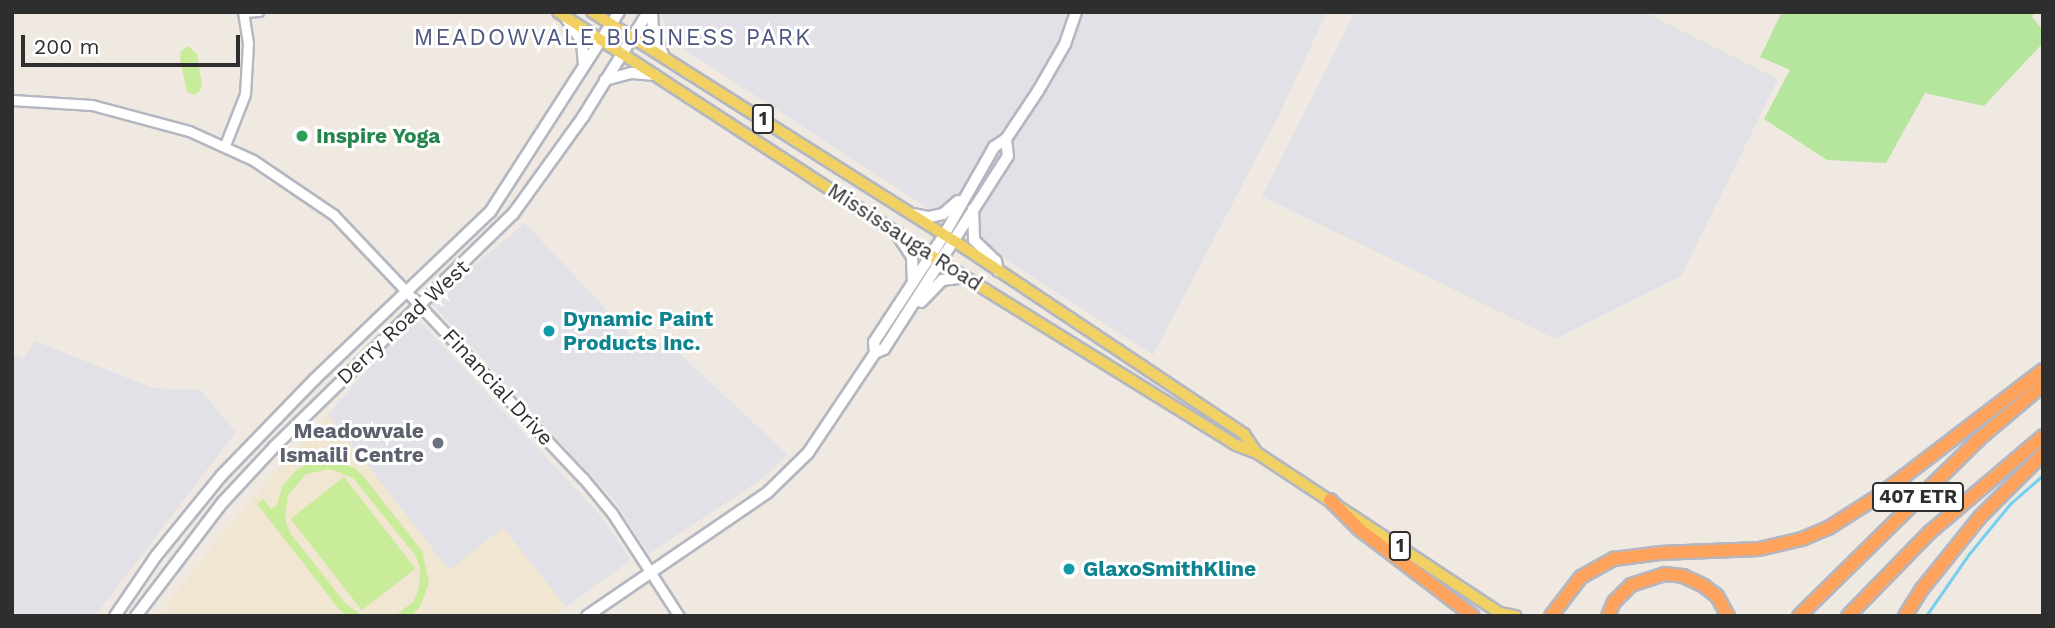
<!DOCTYPE html>
<style>
body{margin:0}
#map{position:relative;width:2055px;height:628px;overflow:hidden;background:#efe9e1;font-family:"Work Sans",sans-serif}
div>[style]{position:absolute}
.industrial>*{inset:0;background:#e3e1e8}
.education>*{inset:0;background:#f0e6d1}
.green>*{inset:0;background:#b6e59e}
.pitch>*{inset:0;background:#c9ec9a;transform-origin:0 0}
.stream>*{height:2.5px;margin:-1.25px;padding:0 1.25px;transform-origin:1.25px;border-radius:1.25px;background:#75cff0}
.roads{filter:drop-shadow(2px 0 #b4b7c1) drop-shadow(-2px 0 #b4b7c1) drop-shadow(0 2px #b4b7c1) drop-shadow(0 -2px #b4b7c1)}
.minor>*{height:7px;margin:-3.5px;padding:0 3.5px;transform-origin:3.5px;border-radius:3.5px;background:#fff}
.tertiary>*{height:9px;margin:-4.5px;padding:0 4.5px;transform-origin:4.5px;border-radius:4.5px;background:#fff}
.secondary>*{height:10px;margin:-5px;padding:0 5px;transform-origin:5px;border-radius:5px;background:#fff}
.primary>*{height:10px;margin:-5px;padding:0 5px;transform-origin:5px;border-radius:5px;background:#f2d163}
.motorway>*{height:12px;margin:-6px;padding:0 6px;transform-origin:6px;border-radius:6px;background:#ffa35c}
.dots>*{width:19px;height:19px;translate:-50% -50%;box-sizing:border-box;border:4px solid #fff;border-radius:50%}
span{translate:-50% -50%;white-space:nowrap;text-align:center;line-height:1.15;-webkit-text-stroke:6px #fff;paint-order:stroke}
.shield-label span{padding:2px 5px;background:#fff;border:2px solid;border-radius:5px;-webkit-text-stroke-width:0}
.shield-label{font-size:19px;color:#2e2e2e;font-weight:700}
.leisure-label{font-size:21px;color:#27864d;font-weight:700}
.left{translate:0 -50%;text-align:left}
.street-label{font-size:21px;color:#2e2e2e}
.culture-label{font-size:21px;color:#0d838f;font-weight:700}
.worship-label{font-size:21px;color:#5b616d;font-weight:700}
.right{translate:-100% -50%;text-align:right}
.neighbourhood-label{font-size:23px;color:#4d5680;letter-spacing:2px}
.frame{position:absolute;inset:0;border:14px solid #2e2e2e;pointer-events:none}
.scale{position:absolute;left:21px;top:35px;width:219px;height:32px;box-sizing:border-box;border:4px solid #2e2e2e;border-top:0;padding-left:9px;font-size:21px;line-height:24px;white-space:nowrap;color:#2e2e2e;-webkit-text-stroke:5px #fff;paint-order:stroke}
</style>
<div id="map">
<div class="industrial">
<i style="clip-path:polygon(665px 12px,1327px 12px,1279px 115px,1153px 355px,670px 40px,662px 16px)"></i>
<i style="clip-path:polygon(1355px 12px,1644px 12px,1778px 79px,1681px 276px,1555px 339px,1262px 196px)"></i>
<i style="clip-path:polygon(525px 223px,647px 353px,665px 340px,787px 454px,762px 479px,649px 554px,614px 500px,430px 302px)"></i>
<i style="clip-path:polygon(415px 316px,599px 514px,631px 560px,566px 607px,503px 528px,449px 571px,328px 414px)"></i>
<i style="clip-path:polygon(35px 341px,153px 388px,200px 390px,236px 432px,95px 616px,12px 614px,12px 356px,20px 357px,21px 361px)"></i>
</div>
<div class="education">
<i style="clip-path:polygon(328px 414px,449px 570px,503px 528px,566px 607px,554px 616px,158px 616px,225px 530px)"></i>
</div>
<div class="green">
<i style="clip-path:polygon(1782px 12px,2034px 12px,2032px 17px,2043px 30px,2043px 43px,1984px 106px,1925px 93px,1886px 163px,1827px 160px,1764px 119px,1790px 70px,1760px 57px)"></i>
</div>
<div class="pitch">
<i style="clip-path:polygon(188px 46px,197px 54px,202px 84px,200px 91px,194px 95px,187px 92px,180px 59px,181px 51px)"></i>
<i style="clip-path:polygon(330px 460px,355px 468px,364px 477px,422px 551px,429px 582px,421px 605px,412px 616px,395px 616px,414px 601px,419px 588px,420px 567px,415px 555px,353px 478px,330px 469px,306px 474px,288px 495px,285px 519px,290px 533px,346px 604px,363px 616px,346px 616px,339px 609px,257px 504px,263px 499px,271px 509px,277px 505px,282px 487px,294px 472px,305px 465px)"></i>
<i style="left:344px;top:477px;width:116px;height:68px;rotate:52deg"></i>
</div>
<div class="stream">
<i style="left:1926px;top:616px;width:75px;rotate:-55.3deg"></i>
<i style="left:1969px;top:554px;width:65px;rotate:-50.6deg"></i>
<i style="left:2010px;top:504px;width:44px;rotate:-41.3deg"></i>
</div>
<div class="roads">
<div class="minor">
<i style="left:243px;top:13px;width:16px;rotate:-4deg"></i>
</div>
<div class="tertiary">
<i style="left:12px;top:100px;width:80px;rotate:3.6deg"></i>
<i style="left:92px;top:105px;width:100px;rotate:15deg"></i>
<i style="left:189px;top:131px;width:70px;rotate:24.4deg"></i>
<i style="left:253px;top:160px;width:98px;rotate:34.2deg"></i>
<i style="left:334px;top:215px;width:362px;rotate:46.6deg"></i>
<i style="left:583px;top:478px;width:45px;rotate:50.4deg"></i>
<i style="left:612px;top:513px;width:123px;rotate:57deg"></i>
<i style="left:225px;top:145px;width:55px;rotate:-68.6deg"></i>
<i style="left:245px;top:94px;width:51px;rotate:-86.6deg"></i>
<i style="left:248px;top:43px;width:31px;rotate:-99deg"></i>
</div>
<div class="secondary">
<i style="left:652px;top:12px;width:18px;rotate:87deg"></i>
<i style="left:653px;top:30px;width:29px;rotate:68deg"></i>
<i style="left:566px;top:18px;width:29px;rotate:56deg"></i>
<i style="left:582px;top:42px;width:22px;rotate:85deg"></i>
<i style="left:605px;top:80px;width:28px;rotate:-15deg"></i>
<i style="left:632px;top:73px;width:23px;rotate:5deg"></i>
<i style="left:973px;top:209px;width:31px;rotate:88deg"></i>
<i style="left:974px;top:240px;width:30px;rotate:44deg"></i>
<i style="left:996px;top:261px;width:10px;rotate:79deg"></i>
<i style="left:913px;top:214px;width:16px;rotate:11deg"></i>
<i style="left:929px;top:217px;width:14px;rotate:-12deg"></i>
<i style="left:943px;top:214px;width:20px;rotate:-41deg"></i>
<i style="left:897px;top:234px;width:27px;rotate:57deg"></i>
<i style="left:912px;top:257px;width:24px;rotate:88deg"></i>
<i style="left:921px;top:302px;width:30px;rotate:-46deg"></i>
<i style="left:942px;top:280px;width:23px;rotate:-7deg"></i>
<i style="left:875px;top:353px;width:11px;rotate:-95deg"></i>
<i style="left:874px;top:342px;width:128px;rotate:-56.8deg"></i>
<i style="left:944px;top:235px;width:101px;rotate:-60.4deg"></i>
<i style="left:994px;top:147px;width:14px;rotate:-34deg"></i>
<i style="left:1006px;top:139px;width:58px;rotate:-56.3deg"></i>
<i style="left:1038px;top:91px;width:54px;rotate:-60.1deg"></i>
<i style="left:1065px;top:44px;width:34px;rotate:-71deg"></i>
<i style="left:115px;top:616px;width:73px;rotate:-55.7deg"></i>
<i style="left:156px;top:556px;width:103px;rotate:-50.9deg"></i>
<i style="left:221px;top:476px;width:135px;rotate:-45.9deg"></i>
<i style="left:315px;top:379px;width:242px;rotate:-43.7deg"></i>
<i style="left:490px;top:212px;width:238px;rotate:-57.2deg"></i>
<i style="left:136px;top:616px;width:143px;rotate:-52.7deg"></i>
<i style="left:223px;top:502px;width:76px;rotate:-47.1deg"></i>
<i style="left:275px;top:446px;width:332px;rotate:-44.3deg"></i>
<i style="left:513px;top:214px;width:120px;rotate:-54.2deg"></i>
<i style="left:583px;top:117px;width:123px;rotate:-58.2deg"></i>
<i style="left:587px;top:616px;width:219px;rotate:-34.4deg"></i>
<i style="left:768px;top:492px;width:56px;rotate:-44.3deg"></i>
<i style="left:808px;top:453px;width:120px;rotate:-56.2deg"></i>
<i style="left:875px;top:353px;width:10px;rotate:-24deg"></i>
<i style="left:884px;top:349px;width:229px;rotate:-57.3deg"></i>
<i style="left:1008px;top:156px;width:17px;rotate:-97deg"></i>
</div>
<div class="primary">
<i style="left:558px;top:12px;width:486px;rotate:33.1deg"></i>
<i style="left:965px;top:277px;width:319px;rotate:31.8deg"></i>
<i style="left:1236px;top:445px;width:22px;rotate:21deg"></i>
<i style="left:1257px;top:453px;width:291px;rotate:33.4deg"></i>
<i style="left:1500px;top:613px;width:16px;rotate:11deg"></i>
<i style="left:592px;top:12px;width:427px;rotate:32.3deg"></i>
<i style="left:953px;top:240px;width:350px;rotate:33.7deg"></i>
<i style="left:1244px;top:434px;width:22px;rotate:56deg"></i>
</div>
<div class="motorway">
<i style="left:1330px;top:500px;width:41px;rotate:45deg"></i>
<i style="left:1359px;top:529px;width:143px;rotate:37.3deg"></i>
<i style="left:1551px;top:616px;width:49px;rotate:-52.4deg"></i>
<i style="left:1581px;top:577px;width:38px;rotate:-29deg"></i>
<i style="left:1614px;top:559px;width:46px;rotate:-7.4deg"></i>
<i style="left:1660px;top:553px;width:99px;rotate:-2.3deg"></i>
<i style="left:1759px;top:549px;width:44px;rotate:-13.1deg"></i>
<i style="left:1802px;top:539px;width:30px;rotate:-23deg"></i>
<i style="left:1830px;top:527px;width:56px;rotate:-32.6deg"></i>
<i style="left:1877px;top:497px;width:209px;rotate:-37.4deg"></i>
<i style="left:1608px;top:616px;width:15px;rotate:-67deg"></i>
<i style="left:1614px;top:602px;width:24px;rotate:-45deg"></i>
<i style="left:1631px;top:585px;width:36px;rotate:-18deg"></i>
<i style="left:1665px;top:574px;width:18px;rotate:6deg"></i>
<i style="left:1683px;top:576px;width:23px;rotate:25deg"></i>
<i style="left:1704px;top:586px;width:16px;rotate:38deg"></i>
<i style="left:1717px;top:596px;width:23px;rotate:61deg"></i>
<i style="left:1799px;top:616px;width:252px;rotate:-44.5deg"></i>
<i style="left:1979px;top:439px;width:84px;rotate:-40.2deg"></i>
<i style="left:1848px;top:616px;width:117px;rotate:-45.7deg"></i>
<i style="left:1930px;top:532px;width:148px;rotate:-40.3deg"></i>
<i style="left:1905px;top:616px;width:32px;rotate:-58deg"></i>
<i style="left:1922px;top:589px;width:94px;rotate:-51.1deg"></i>
<i style="left:1981px;top:516px;width:88px;rotate:-45deg"></i>
</div>
</div>
<div class="dots">
<i style="left:302px;top:136px;background:#2e9e5b"></i>
<i style="left:549px;top:331px;background:#0f9aa8"></i>
<i style="left:438px;top:443px;background:#6b7280"></i>
<i style="left:1069px;top:569px;background:#0f9aa8"></i>
</div>
<div class="shield-label">
<span style="left:763px;top:119px">1</span>
<span style="left:1918px;top:497px">407 ETR</span>
<span style="left:1400px;top:546px">1</span>
</div>
<div class="leisure-label">
<span class="left" style="left:316px;top:136px">Inspire Yoga</span>
</div>
<div class="street-label">
<span style="left:905px;top:237px;rotate:33deg">Mississauga Road</span>
<span style="left:403px;top:322px;rotate:-43deg">Derry Road West</span>
<span style="left:498px;top:387px;rotate:47deg">Financial Drive</span>
</div>
<div class="culture-label">
<span class="left" style="left:563px;top:331px">Dynamic Paint<br>Products Inc.</span>
<span class="left" style="left:1083px;top:569px">GlaxoSmithKline</span>
</div>
<div class="worship-label">
<span class="right" style="left:424px;top:443px">Meadowvale<br>Ismaili Centre</span>
</div>
<div class="neighbourhood-label">
<span style="left:613px;top:38px">MEADOWVALE BUSINESS PARK</span>
</div>
<div class="frame"></div>
<div class="scale">200 m</div>
</div>
